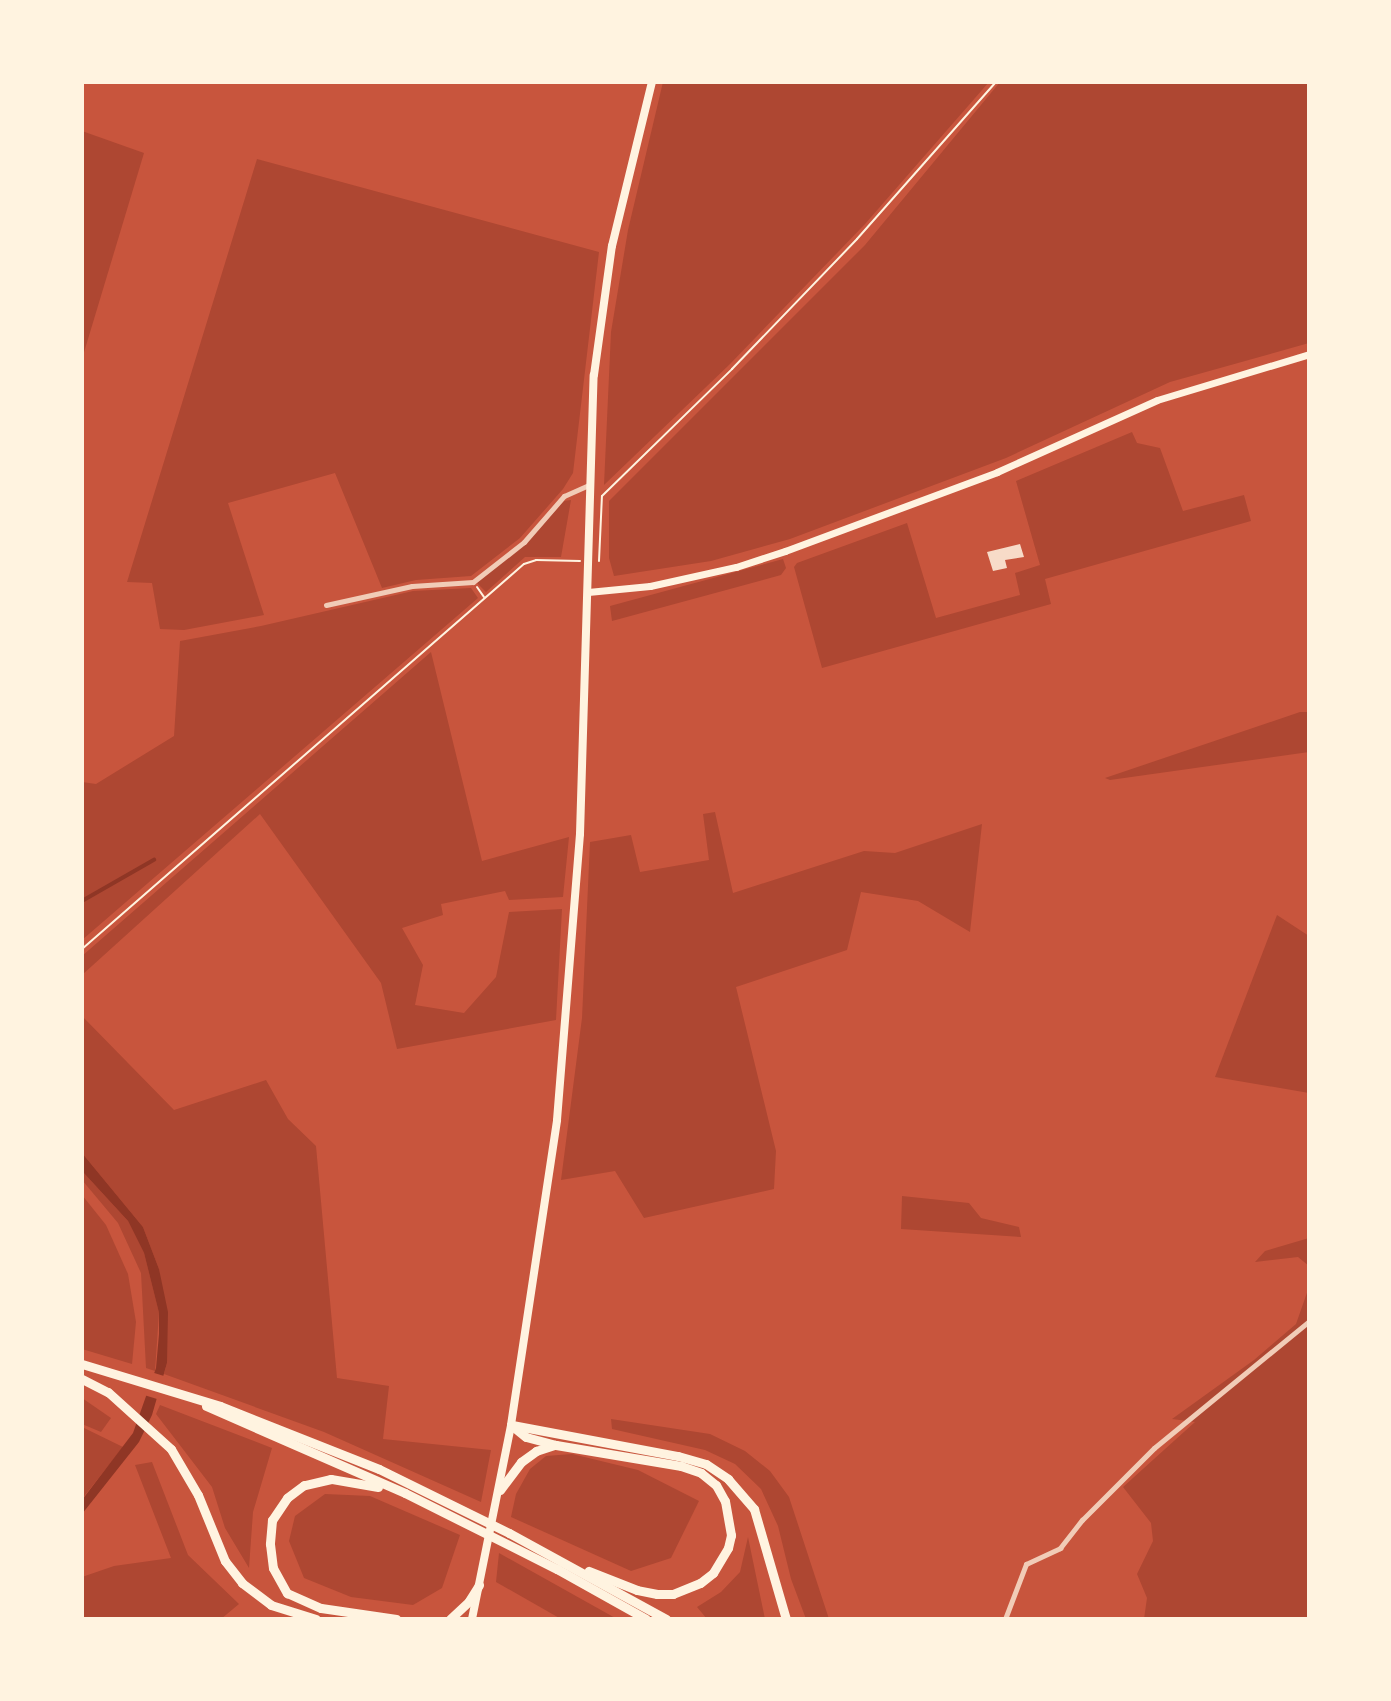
<!DOCTYPE html>
<style>
body{margin:0}
#map{position:relative;width:1391px;height:1701px;overflow:hidden;background:#c8553d;font-family:Manrope,sans-serif}
div>[style]{position:absolute}
.green>*{inset:0;background:#ae4732}
.water>*{inset:0;background:#8f3625}
.pier>*{inset:0;background:#c8553d;transform-origin:0 0}
.stream>*{height:3.5px;margin:-1.75px;padding:0 1.75px;transform-origin:1.75px;border-radius:1.75px;background:#8f3625}
.building>*{inset:0;background:#f7dbc8}
.path>*{height:2px;margin:-1px;padding:0 1px;transform-origin:1px;border-radius:1px;background:#fff3e0}
.minor>*{height:5px;margin:-2.5px;padding:0 2.5px;transform-origin:2.5px;border-radius:2.5px;background:#f1ccb7}
.secondary>*{height:7px;margin:-3.5px;padding:0 3.5px;transform-origin:3.5px;border-radius:3.5px;background:#fff3e0}
.primary>*{height:8px;margin:-4px;padding:0 4px;transform-origin:4px;border-radius:4px;background:#fff3e0}
.trunk>*{height:9px;margin:-4.5px;padding:0 4.5px;transform-origin:4.5px;border-radius:4.5px;background:#fff3e0}
span{translate:-50% -50%;white-space:nowrap;text-align:center;line-height:1.15;-webkit-text-stroke:6px #fff3e0;paint-order:stroke}
.frame{position:absolute;inset:0;border:84px solid #fff3e0;pointer-events:none}
</style>
<div id="map">
<div class="green">
<i style="clip-path:polygon(663px 82px,989px 82px,865px 224px,730px 364px,604px 485px,611px 332px,628px 230px)"></i>
<i style="clip-path:polygon(1000px 82px,1309px 82px,1309px 343px,1170px 382px,1006px 458px,790px 539px,711px 561px,614px 576px,609px 558px,609px 501px,865px 245px)"></i>
<i style="clip-path:polygon(82px 131px,144px 153px,82px 359px)"></i>
<i style="clip-path:polygon(257px 159px,599px 252px,573px 473px,563px 489px,520px 538px,471px 576px,416px 580px,382px 588px,335px 473px,228px 503px,264px 615px,184px 630px,160px 629px,152px 583px,127px 582px)"></i>
<i style="clip-path:polygon(1132px 432px,1137px 443px,1160px 448px,1183px 511px,1244px 495px,1251px 521px,1045px 579px,1051px 604px,822px 668px,794px 567px,797px 563px,907px 523px,936px 618px,1020px 595px,1015px 573px,1040px 565px,1016px 481px)"></i>
<i style="clip-path:polygon(571px 500px,561px 557px,525px 557px,486px 592px,477px 583px,526px 543px,564px 501px)"></i>
<i style="clip-path:polygon(783px 559px,786px 568px,781px 575px,612px 621px,610px 606px)"></i>
<i style="clip-path:polygon(471px 588px,478px 598px,82px 940px,82px 782px,96px 784px,174px 736px,180px 641px,261px 626px,413px 591px)"></i>
<i style="clip-path:polygon(431px 652px,482px 861px,569px 837px,563px 897px,509px 900px,505px 891px,441px 904px,443px 915px,402px 928px,423px 965px,415px 1005px,464px 1013px,496px 977px,509px 912px,562px 909px,556px 1020px,397px 1049px,381px 983px,260px 814px,82px 975px,82px 956px)"></i>
<i style="clip-path:polygon(1300px 712px,1309px 712px,1309px 752px,1110px 780px,1105px 778px)"></i>
<i style="clip-path:polygon(715px 812px,733px 893px,864px 851px,895px 853px,982px 824px,970px 932px,918px 901px,861px 892px,847px 950px,736px 987px,776px 1151px,774px 1189px,644px 1218px,615px 1171px,561px 1180px,582px 1018px,590px 842px,631px 835px,640px 872px,709px 860px,703px 814px)"></i>
<i style="clip-path:polygon(1277px 915px,1309px 936px,1309px 1093px,1215px 1077px)"></i>
<i style="clip-path:polygon(82px 1016px,174px 1110px,266px 1080px,288px 1119px,316px 1146px,337px 1378px,389px 1386px,383px 1439px,491px 1450px,481px 1502px,324px 1432px,164px 1374px,167px 1363px,159px 1269px,143px 1227px,82px 1153px)"></i>
<i style="clip-path:polygon(82px 1171px,128px 1221px,144px 1253px,159px 1313px,155px 1371px,146px 1368px,141px 1273px,118px 1223px,82px 1180px)"></i>
<i style="clip-path:polygon(82px 1195px,106px 1225px,128px 1274px,136px 1322px,132px 1364px,82px 1349px)"></i>
<i style="clip-path:polygon(902px 1196px,969px 1203px,981px 1218px,1019px 1227px,1021px 1237px,901px 1229px)"></i>
<i style="clip-path:polygon(1309px 1238px,1309px 1266px,1298px 1257px,1255px 1262px,1265px 1251px)"></i>
<i style="clip-path:polygon(1309px 1287px,1309px 1619px,1144px 1619px,1147px 1598px,1137px 1574px,1153px 1541px,1151px 1523px,1123px 1487px,1195px 1422px,1172px 1419px,1254px 1360px,1296px 1324px)"></i>
<i style="clip-path:polygon(82px 1398px,111px 1418px,101px 1432px,82px 1424px)"></i>
<i style="clip-path:polygon(160px 1405px,272px 1448px,253px 1512px,249px 1568px,225px 1528px,212px 1487px,156px 1414px)"></i>
<i style="clip-path:polygon(611px 1419px,710px 1434px,745px 1451px,770px 1471px,789px 1497px,829px 1619px,806px 1619px,791px 1579px,778px 1526px,761px 1489px,735px 1464px,705px 1450px,612px 1429px)"></i>
<i style="clip-path:polygon(82px 1427px,123px 1447px,82px 1499px)"></i>
<i style="clip-path:polygon(572px 1454px,638px 1470px,699px 1501px,671px 1558px,631px 1571px,511px 1517px,516px 1494px,530px 1469px,546px 1456px)"></i>
<i style="clip-path:polygon(152px 1462px,188px 1555px,239px 1604px,221px 1619px,82px 1619px,82px 1577px,114px 1566px,171px 1558px,135px 1465px)"></i>
<i style="clip-path:polygon(325px 1494px,370px 1496px,460px 1535px,442px 1588px,413px 1605px,351px 1597px,304px 1578px,289px 1541px,295px 1516px)"></i>
<i style="clip-path:polygon(748px 1537px,765px 1619px,707px 1619px,697px 1607px,721px 1592px,740px 1572px)"></i>
<i style="clip-path:polygon(499px 1553px,617px 1619px,561px 1619px,496px 1582px)"></i>
</div>
<div class="water">
<i style="clip-path:polygon(82px 1153px,143px 1227px,159px 1269px,168px 1312px,167px 1363px,152px 1415px,139px 1442px,82px 1514px,82px 1500px,133px 1433px,156px 1368px,159px 1334px,159px 1313px,144px 1253px,128px 1221px,82px 1171px)"></i>
</div>
<div class="pier">
<i style="left:151px;top:1372px;width:17px;height:24px;rotate:17deg"></i>
</div>
<div class="stream">
<i style="left:82px;top:901px;width:83px;rotate:-29.7deg"></i>
</div>
<div class="building">
<i style="clip-path:polygon(1020px 544px,1024px 557px,1005px 560px,1007px 568px,993px 571px,987px 552px)"></i>
</div>
<div class="path">
<i style="left:599px;top:561px;width:65px;rotate:-87.4deg"></i>
<i style="left:602px;top:496px;width:182px;rotate:-44.3deg"></i>
<i style="left:732px;top:369px;width:180px;rotate:-46.1deg"></i>
<i style="left:857px;top:239px;width:210px;rotate:-48.5deg"></i>
<i style="left:477px;top:587px;width:12px;rotate:55deg"></i>
<i style="left:82px;top:949px;width:586px;rotate:-41.06deg"></i>
<i style="left:524px;top:564px;width:13px;rotate:-18deg"></i>
<i style="left:536px;top:560px;width:44px;rotate:1.3deg"></i>
</div>
<div class="minor">
<i style="left:326px;top:605px;width:88px;rotate:-12.5deg"></i>
<i style="left:412px;top:586px;width:61px;rotate:-3.8deg"></i>
<i style="left:473px;top:582px;width:65px;rotate:-38.1deg"></i>
<i style="left:524px;top:542px;width:61px;rotate:-49deg"></i>
<i style="left:564px;top:496px;width:27px;rotate:-24deg"></i>
<i style="left:1005px;top:1619px;width:59px;rotate:-69.1deg"></i>
<i style="left:1026px;top:1564px;width:38px;rotate:-25deg"></i>
<i style="left:1060px;top:1548px;width:36px;rotate:-52deg"></i>
<i style="left:1082px;top:1520px;width:102px;rotate:-45deg"></i>
<i style="left:1154px;top:1448px;width:200px;rotate:-39.3deg"></i>
</div>
<div class="secondary">
<i style="left:588px;top:592px;width:62px;rotate:-5.5deg"></i>
<i style="left:650px;top:586px;width:88px;rotate:-12.5deg"></i>
<i style="left:736px;top:567px;width:52px;rotate:-18.1deg"></i>
<i style="left:785px;top:551px;width:226px;rotate:-20.4deg"></i>
<i style="left:997px;top:472px;width:175px;rotate:-24.2deg"></i>
<i style="left:1157px;top:400px;width:159px;rotate:-16.8deg"></i>
</div>
<div class="primary">
<i style="left:472px;top:1619px;width:198px;rotate:-78.6deg"></i>
<i style="left:511px;top:1425px;width:308px;rotate:-81.4deg"></i>
<i style="left:557px;top:1120px;width:287px;rotate:-85.4deg"></i>
<i style="left:580px;top:834px;width:459px;rotate:-88.3deg"></i>
<i style="left:594px;top:375px;width:130px;rotate:-82.1deg"></i>
<i style="left:612px;top:246px;width:169px;rotate:-76.3deg"></i>
</div>
<div class="trunk">
<i style="left:82px;top:1364px;width:144px;rotate:16.9deg"></i>
<i style="left:220px;top:1406px;width:171px;rotate:21.6deg"></i>
<i style="left:379px;top:1469px;width:145px;rotate:26.2deg"></i>
<i style="left:509px;top:1533px;width:179px;rotate:28.7deg"></i>
<i style="left:82px;top:1379px;width:29px;rotate:27deg"></i>
<i style="left:108px;top:1392px;width:85px;rotate:42.1deg"></i>
<i style="left:171px;top:1449px;width:53px;rotate:59.6deg"></i>
<i style="left:198px;top:1495px;width:71px;rotate:67.8deg"></i>
<i style="left:225px;top:1561px;width:28px;rotate:52deg"></i>
<i style="left:242px;top:1583px;width:36px;rotate:37deg"></i>
<i style="left:271px;top:1605px;width:47px;rotate:17.3deg"></i>
<i style="left:206px;top:1406px;width:217px;rotate:23.6deg"></i>
<i style="left:405px;top:1493px;width:170px;rotate:26.6deg"></i>
<i style="left:557px;top:1569px;width:102px;rotate:29.3deg"></i>
<i style="left:511px;top:1425px;width:19px;rotate:39deg"></i>
<i style="left:526px;top:1437px;width:31px;rotate:15deg"></i>
<i style="left:556px;top:1445px;width:127px;rotate:9.5deg"></i>
<i style="left:681px;top:1466px;width:21px;rotate:19deg"></i>
<i style="left:701px;top:1473px;width:19px;rotate:39deg"></i>
<i style="left:716px;top:1485px;width:18px;rotate:61deg"></i>
<i style="left:725px;top:1501px;width:35px;rotate:80deg"></i>
<i style="left:731px;top:1535px;width:13px;rotate:103deg"></i>
<i style="left:728px;top:1548px;width:29px;rotate:121deg"></i>
<i style="left:713px;top:1573px;width:16px;rotate:142deg"></i>
<i style="left:700px;top:1583px;width:29px;rotate:158deg"></i>
<i style="left:673px;top:1594px;width:16px;rotate:180deg"></i>
<i style="left:657px;top:1594px;width:20px;rotate:-169deg"></i>
<i style="left:637px;top:1590px;width:52px;rotate:-158.4deg"></i>
<i style="left:512px;top:1425px;width:169px;rotate:10.6deg"></i>
<i style="left:678px;top:1456px;width:29px;rotate:16deg"></i>
<i style="left:706px;top:1464px;width:27px;rotate:34deg"></i>
<i style="left:728px;top:1479px;width:40px;rotate:49deg"></i>
<i style="left:754px;top:1509px;width:115px;rotate:73.8deg"></i>
<i style="left:378px;top:1487px;width:48px;rotate:-170.3deg"></i>
<i style="left:331px;top:1479px;width:28px;rotate:167deg"></i>
<i style="left:304px;top:1485px;width:21px;rotate:143deg"></i>
<i style="left:287px;top:1498px;width:27px;rotate:124deg"></i>
<i style="left:272px;top:1520px;width:24px;rotate:95deg"></i>
<i style="left:270px;top:1544px;width:24px;rotate:83deg"></i>
<i style="left:273px;top:1568px;width:29px;rotate:61deg"></i>
<i style="left:287px;top:1593px;width:37px;rotate:24deg"></i>
<i style="left:321px;top:1608px;width:76px;rotate:8.3deg"></i>
<i style="left:500px;top:1490px;width:35px;rotate:-53deg"></i>
<i style="left:521px;top:1462px;width:19px;rotate:-36deg"></i>
<i style="left:536px;top:1451px;width:20px;rotate:-18deg"></i>
<i style="left:450px;top:1619px;width:26px;rotate:-43deg"></i>
<i style="left:469px;top:1601px;width:19px;rotate:-58deg"></i>
</div>
<div class="frame"></div>
</div>
